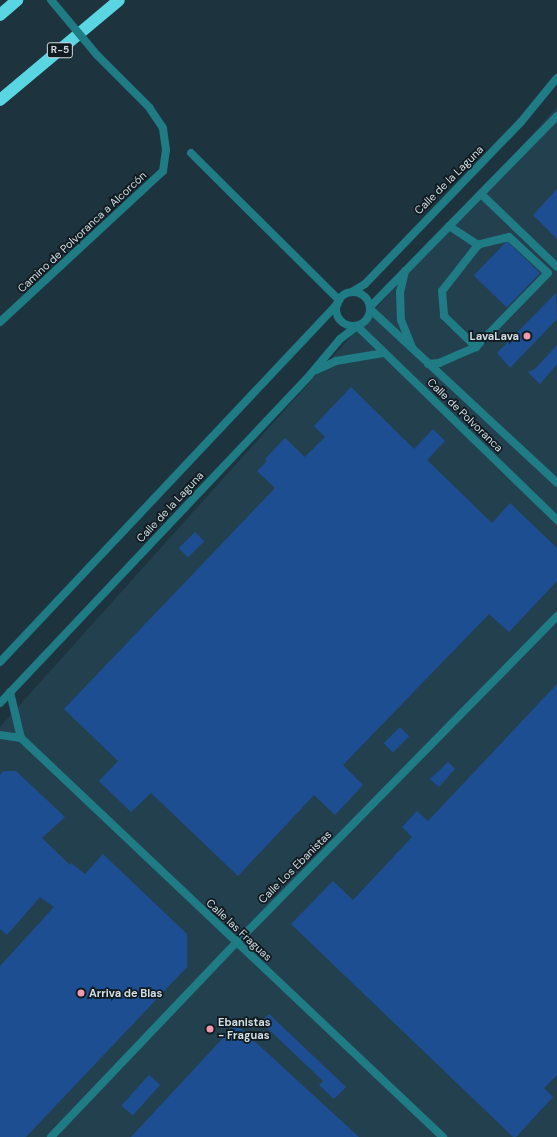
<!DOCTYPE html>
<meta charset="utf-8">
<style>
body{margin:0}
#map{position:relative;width:557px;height:1137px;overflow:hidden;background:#1d343f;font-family:"DM Sans",sans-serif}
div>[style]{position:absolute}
.built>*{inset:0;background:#23404f}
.building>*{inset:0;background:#1d4e92;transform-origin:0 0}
.service>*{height:8px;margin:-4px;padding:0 4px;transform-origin:4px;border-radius:4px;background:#1f7b84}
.pedestrian>*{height:8px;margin:-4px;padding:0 4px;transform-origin:4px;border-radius:4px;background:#1f7b84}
.minor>*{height:8px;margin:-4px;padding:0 4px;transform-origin:4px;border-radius:4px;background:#1f7b84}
.tertiary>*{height:8px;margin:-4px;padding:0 4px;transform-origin:4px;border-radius:4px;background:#1f7b84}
.tertiary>.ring{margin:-4px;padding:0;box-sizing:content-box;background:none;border:8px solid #1f7b84;border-radius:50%}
.motorway>*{height:12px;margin:-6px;padding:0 6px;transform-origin:6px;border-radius:6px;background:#5ad6e2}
.minor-bridge>*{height:8px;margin:-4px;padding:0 4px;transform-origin:4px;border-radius:4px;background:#1f7b84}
.dots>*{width:11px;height:11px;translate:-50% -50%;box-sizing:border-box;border:2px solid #101a1f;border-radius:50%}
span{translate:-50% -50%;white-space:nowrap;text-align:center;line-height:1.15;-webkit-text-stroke:3.5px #101a1f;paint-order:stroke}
.shield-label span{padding:1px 3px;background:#101a1f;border:1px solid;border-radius:3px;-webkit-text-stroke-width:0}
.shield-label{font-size:10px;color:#d1dee5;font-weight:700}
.street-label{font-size:11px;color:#d1dee5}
.poi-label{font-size:11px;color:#d1dee5;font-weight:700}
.right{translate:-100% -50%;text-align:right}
.left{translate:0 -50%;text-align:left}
</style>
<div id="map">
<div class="built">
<i style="clip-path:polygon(557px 107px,557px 1137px,0 1137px,0 727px)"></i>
</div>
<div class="building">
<i style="clip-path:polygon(557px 189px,557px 239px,533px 215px)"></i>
<i style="left:507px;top:241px;width:46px;height:48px;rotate:44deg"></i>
<i style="clip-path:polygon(556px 293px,557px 319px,510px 368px,497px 353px)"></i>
<i style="clip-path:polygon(557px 345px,557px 364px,540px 384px,528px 372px,535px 369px)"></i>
<i style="clip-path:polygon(351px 387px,414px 449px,433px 429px,445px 441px,427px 460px,492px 523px,510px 503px,557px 548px,557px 581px,509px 632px,489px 614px,343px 765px,363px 785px,335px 815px,314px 795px,238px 876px,151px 793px,131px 812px,109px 791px,99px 781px,118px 761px,64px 709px,275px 488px,257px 471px,267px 461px,265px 459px,285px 438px,305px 457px,325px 437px,314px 426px)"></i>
<i style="left:195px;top:532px;width:13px;height:23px;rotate:45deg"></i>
<i style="clip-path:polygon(557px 684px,557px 1075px,544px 1088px,553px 1097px,516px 1137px,513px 1137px,291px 924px,333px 881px,353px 900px,412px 837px,402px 827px,417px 811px,428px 821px)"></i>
<i style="left:400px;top:727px;width:13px;height:23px;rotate:45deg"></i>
<i style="clip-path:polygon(448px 762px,455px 769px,439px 787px,430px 779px)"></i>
<i style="clip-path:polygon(3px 771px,16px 771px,65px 817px,42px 838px,70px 865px,71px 863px,85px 874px,103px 854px,187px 934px,187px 967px,26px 1137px,0 1137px,0 966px,54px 907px,40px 897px,7px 935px,0 929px,0 775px)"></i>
<i style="clip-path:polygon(269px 1014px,346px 1087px,334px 1099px,319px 1085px,323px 1081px,261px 1022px)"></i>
<i style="clip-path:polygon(236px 1024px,252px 1039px,359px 1137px,131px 1137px)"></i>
<i style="left:149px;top:1075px;width:15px;height:41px;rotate:42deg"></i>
</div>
<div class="service">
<i style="left:449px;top:226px;width:35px;rotate:33deg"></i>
<i style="left:428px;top:364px;width:11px;rotate:-5deg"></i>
<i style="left:439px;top:363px;width:40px;rotate:-23.4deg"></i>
<i style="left:476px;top:347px;width:103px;rotate:-45.8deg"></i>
<i style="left:548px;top:273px;width:53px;rotate:-137.3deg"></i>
<i style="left:509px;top:237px;width:32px;rotate:166deg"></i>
<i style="left:478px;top:245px;width:58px;rotate:128deg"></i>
<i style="left:442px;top:291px;width:25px;rotate:85deg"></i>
<i style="left:444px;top:316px;width:45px;rotate:44.1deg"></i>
</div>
<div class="pedestrian">
<i style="left:481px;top:194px;width:105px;rotate:43.8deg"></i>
</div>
<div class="minor">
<i style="left:0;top:322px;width:222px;rotate:-42.8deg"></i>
<i style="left:163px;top:171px;width:21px;rotate:-82deg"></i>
<i style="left:166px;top:150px;width:22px;rotate:-98deg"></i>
<i style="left:163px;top:128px;width:25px;rotate:-124deg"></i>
<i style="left:10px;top:692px;width:47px;rotate:76.6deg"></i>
<i style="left:21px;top:738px;width:581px;rotate:43.4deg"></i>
<i style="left:0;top:735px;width:21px;rotate:8deg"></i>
<i style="left:51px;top:1137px;width:268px;rotate:-46.4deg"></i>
<i style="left:236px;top:943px;width:458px;rotate:-45.5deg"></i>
</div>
<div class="tertiary">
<i style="left:191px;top:153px;width:209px;rotate:44.8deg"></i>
<i style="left:405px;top:271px;width:22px;rotate:103deg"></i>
<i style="left:400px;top:292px;width:28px;rotate:88deg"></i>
<i style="left:401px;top:320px;width:29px;rotate:68deg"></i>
<i style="left:352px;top:292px;width:15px;rotate:-32deg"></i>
<i style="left:365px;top:284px;width:225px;rotate:-46.1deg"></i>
<i style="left:521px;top:122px;width:57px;rotate:-50.7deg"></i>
<i class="ring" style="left:336px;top:292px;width:26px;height:26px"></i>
<i style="left:370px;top:307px;width:267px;rotate:-45.6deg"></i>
<i style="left:370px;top:309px;width:255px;rotate:42.9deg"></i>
<i style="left:316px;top:370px;width:22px;rotate:-24deg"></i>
<i style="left:336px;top:361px;width:49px;rotate:-9.5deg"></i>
<i style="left:0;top:662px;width:492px;rotate:-46.7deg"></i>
<i style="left:0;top:703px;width:450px;rotate:-46.6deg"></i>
<i style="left:309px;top:376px;width:48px;rotate:-50deg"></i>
<i style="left:340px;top:339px;width:21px;rotate:-37deg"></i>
<i style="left:357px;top:326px;width:279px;rotate:44.1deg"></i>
</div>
<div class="motorway">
<i style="left:0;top:15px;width:23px;rotate:-41deg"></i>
<i style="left:0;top:100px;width:155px;rotate:-40deg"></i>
</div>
<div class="minor-bridge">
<i style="left:51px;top:0;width:72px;rotate:50.1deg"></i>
<i style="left:97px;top:55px;width:74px;rotate:45deg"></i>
</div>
<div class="dots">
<i style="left:527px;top:336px;background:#f29aad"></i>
<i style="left:81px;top:993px;background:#f29aad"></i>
<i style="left:210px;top:1029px;background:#f29aad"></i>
</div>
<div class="shield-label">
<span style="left:60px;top:50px">R-5</span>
</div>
<div class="street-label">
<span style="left:449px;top:180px;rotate:-45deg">Calle de la Laguna</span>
<span style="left:82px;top:232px;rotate:-43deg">Camino de Polvoranca a Alcorcón</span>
<span style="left:465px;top:415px;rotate:44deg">Calle de Polvoranca</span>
<span style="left:170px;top:507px;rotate:-47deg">Calle de la Laguna</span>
<span style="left:295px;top:867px;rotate:-45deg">Calle Los Ebanistas</span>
<span style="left:239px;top:930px;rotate:43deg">Calle las Fraguas</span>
</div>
<div class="poi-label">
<span class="right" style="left:519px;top:336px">LavaLava</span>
<span class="left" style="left:89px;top:993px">Arriva de Blas</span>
<span class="left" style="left:218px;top:1029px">Ebanistas<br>- Fraguas</span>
</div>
</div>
